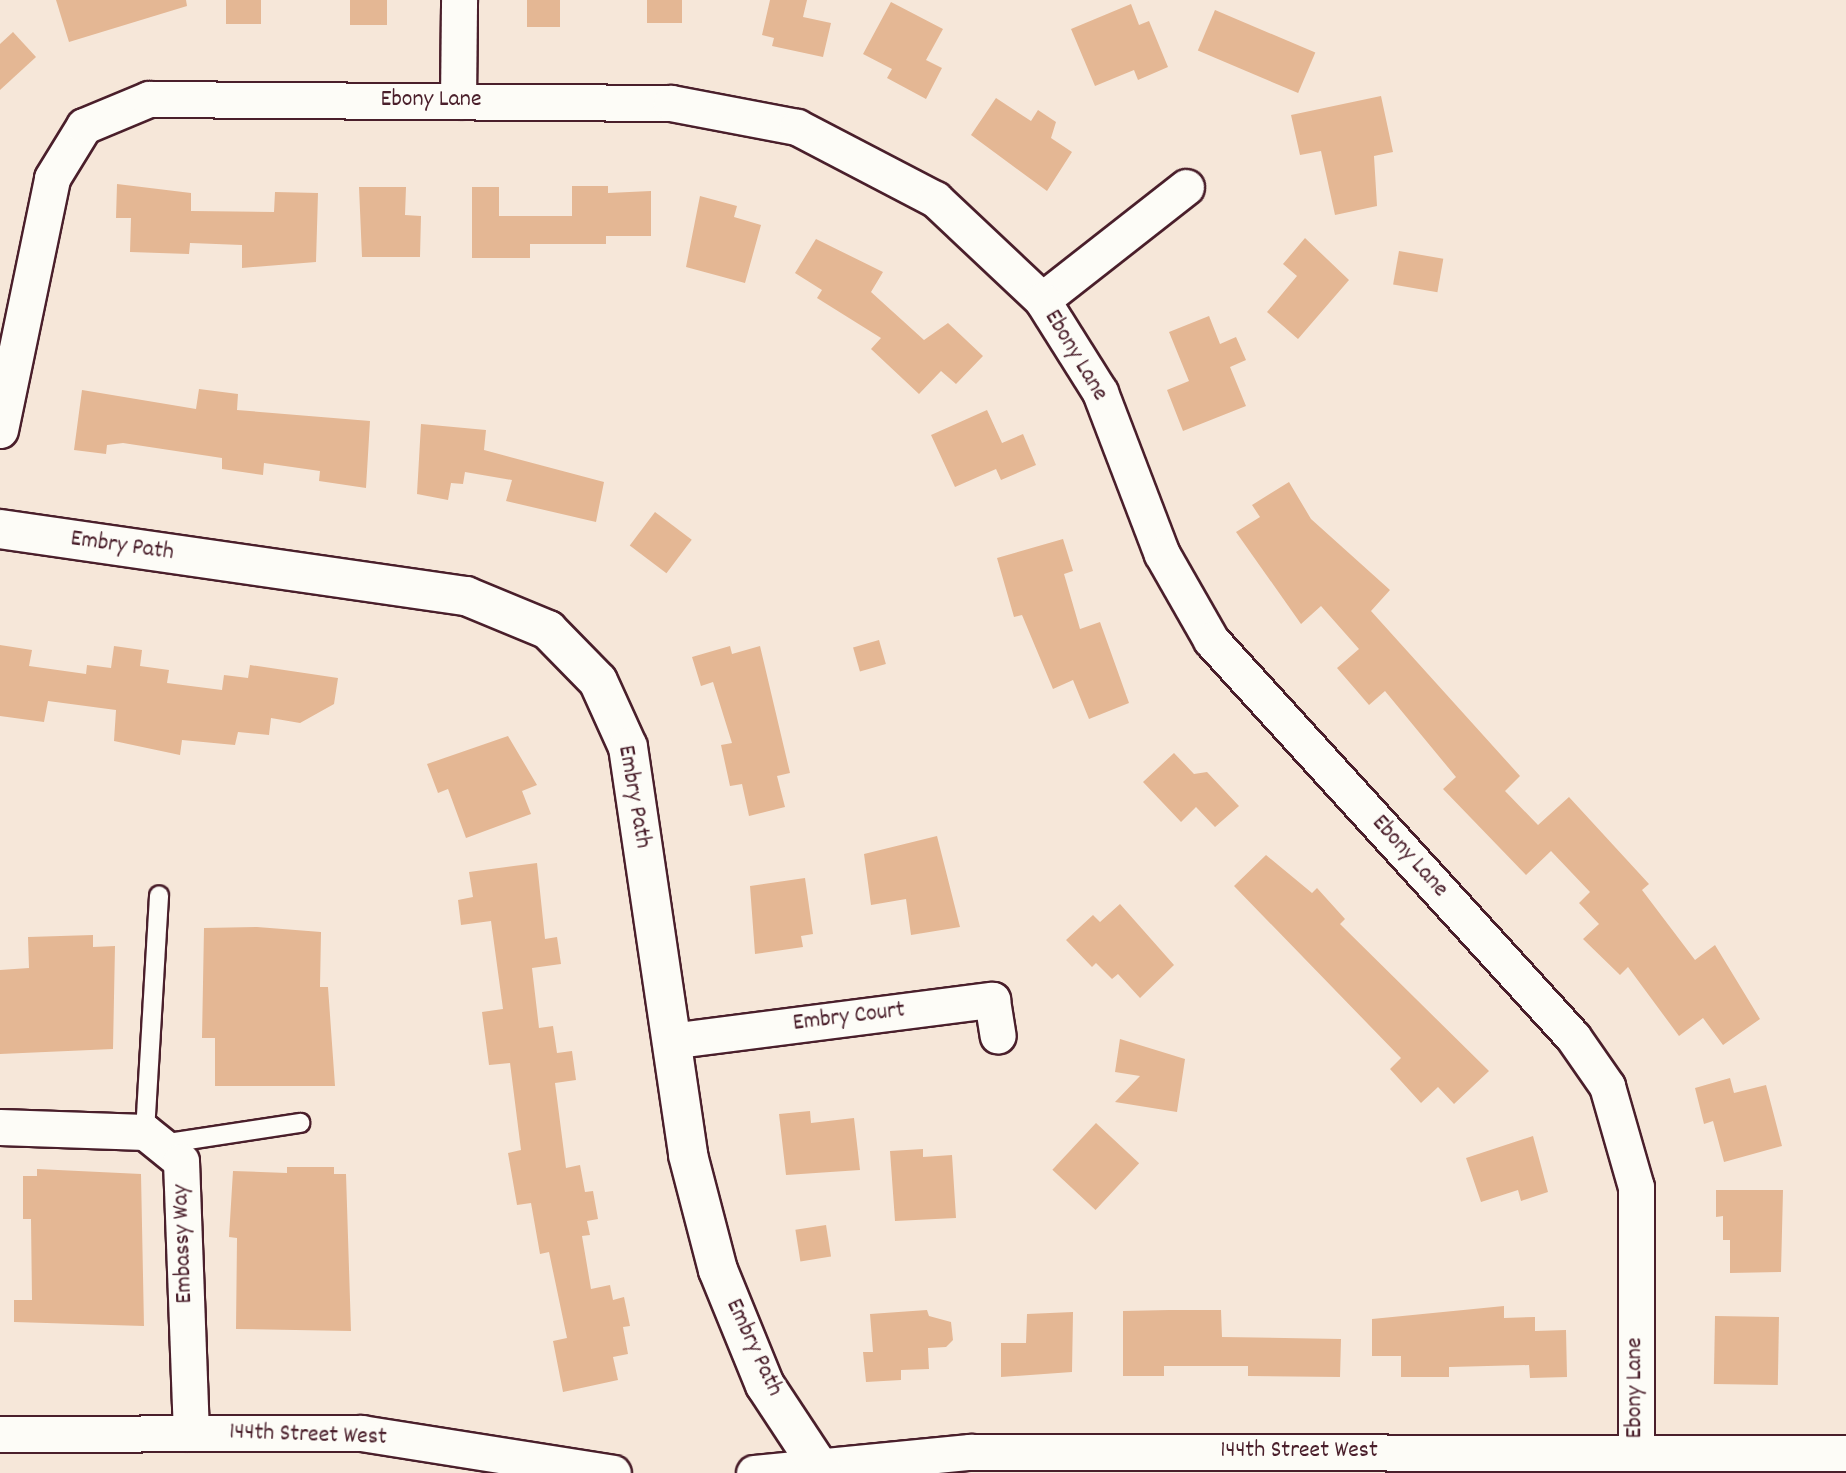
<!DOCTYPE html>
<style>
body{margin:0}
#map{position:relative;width:1846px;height:1473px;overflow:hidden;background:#f6e7d9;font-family:Dekko,sans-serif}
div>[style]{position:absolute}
.building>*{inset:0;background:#e4b794;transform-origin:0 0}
.roads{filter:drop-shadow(2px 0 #4a1f2b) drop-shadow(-2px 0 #4a1f2b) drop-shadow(0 2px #4a1f2b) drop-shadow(0 -2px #4a1f2b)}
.service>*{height:18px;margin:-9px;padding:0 9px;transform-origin:9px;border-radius:9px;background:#fdfcf7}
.minor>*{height:35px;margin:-17.5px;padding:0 17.5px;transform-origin:17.5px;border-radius:17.5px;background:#fdfcf7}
.tertiary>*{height:38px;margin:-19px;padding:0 19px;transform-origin:19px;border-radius:19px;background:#fdfcf7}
span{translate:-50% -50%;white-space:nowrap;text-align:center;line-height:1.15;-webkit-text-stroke:5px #fdfcf7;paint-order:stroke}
.street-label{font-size:24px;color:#4a1f2b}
</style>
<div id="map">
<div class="building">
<i style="clip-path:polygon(56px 0,186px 0,187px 6px,69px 42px)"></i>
<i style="left:226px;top:0;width:35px;height:24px"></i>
<i style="left:350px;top:0;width:37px;height:25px"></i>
<i style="left:527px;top:0;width:33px;height:27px"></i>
<i style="left:647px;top:0;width:35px;height:23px"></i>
<i style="clip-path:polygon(770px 0,807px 0,803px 17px,831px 23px,823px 57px,772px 46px,774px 38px,762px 35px)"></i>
<i style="clip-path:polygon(891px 2px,943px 29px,926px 60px,942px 68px,926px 99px,887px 78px,892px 69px,863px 54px)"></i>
<i style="clip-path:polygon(1131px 4px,1139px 25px,1149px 21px,1168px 67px,1138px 80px,1134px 70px,1095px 86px,1071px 29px)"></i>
<i style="left:1215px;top:10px;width:109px;height:44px;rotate:23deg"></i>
<i style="clip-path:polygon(13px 32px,36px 57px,0 90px,0 44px)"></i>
<i style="clip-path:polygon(1381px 96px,1393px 152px,1374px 156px,1377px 206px,1335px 215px,1321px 151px,1300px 155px,1291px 115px)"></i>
<i style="clip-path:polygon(996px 98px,1031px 121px,1038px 110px,1056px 122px,1051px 138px,1072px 152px,1047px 191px,971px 135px)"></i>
<i style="clip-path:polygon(117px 184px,191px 193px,191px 211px,274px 212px,275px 192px,318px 193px,316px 262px,242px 268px,242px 245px,190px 243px,189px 254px,130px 252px,131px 218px,116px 218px)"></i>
<i style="clip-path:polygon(572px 186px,608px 186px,608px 193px,651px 191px,651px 236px,606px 236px,606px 244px,530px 244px,530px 258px,472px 258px,472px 187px,499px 187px,499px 216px,572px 216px)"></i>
<i style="clip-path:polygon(359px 187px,406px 187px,405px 215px,421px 216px,420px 257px,362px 257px)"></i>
<i style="clip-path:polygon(700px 196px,737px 206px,734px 217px,761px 225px,745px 283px,686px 267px)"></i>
<i style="clip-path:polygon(1305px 238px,1349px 280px,1298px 339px,1267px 312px,1297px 276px,1283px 264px)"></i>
<i style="clip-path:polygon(816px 239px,883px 272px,871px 292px,924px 340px,948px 323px,983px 356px,956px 384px,941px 371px,919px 394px,871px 349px,881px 338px,817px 298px,822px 290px,795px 273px)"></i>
<i style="left:1399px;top:251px;width:45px;height:34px;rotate:10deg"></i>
<i style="clip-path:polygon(1209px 316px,1220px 344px,1236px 337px,1246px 360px,1230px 367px,1246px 406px,1183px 431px,1167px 390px,1189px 381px,1169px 332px)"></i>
<i style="clip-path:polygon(199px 389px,238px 394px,237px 410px,370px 421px,366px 488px,319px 481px,320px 471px,264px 463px,263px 475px,222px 469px,222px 458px,123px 443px,107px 445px,106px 454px,74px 450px,82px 390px,196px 409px)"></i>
<i style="clip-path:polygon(987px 410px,1002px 443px,1023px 434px,1036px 465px,1001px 480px,996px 469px,955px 487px,931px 435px)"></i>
<i style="clip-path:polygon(421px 424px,486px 430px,484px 450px,604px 482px,596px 522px,506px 501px,512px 480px,465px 472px,463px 484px,451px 483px,448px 500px,417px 494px)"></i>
<i style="clip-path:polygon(1289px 482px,1311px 519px,1390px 590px,1371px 611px,1520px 776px,1505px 791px,1538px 825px,1569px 797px,1649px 884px,1642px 890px,1695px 960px,1715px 945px,1760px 1019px,1723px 1045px,1703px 1018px,1679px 1036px,1628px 967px,1620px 975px,1583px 939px,1599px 924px,1579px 903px,1590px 892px,1551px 851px,1526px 875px,1443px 789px,1456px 777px,1385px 691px,1369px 705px,1337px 668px,1359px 649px,1321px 606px,1301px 624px,1236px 532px,1260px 517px,1252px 505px)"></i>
<i style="left:655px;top:512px;width:46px;height:42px;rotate:37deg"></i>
<i style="clip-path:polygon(1063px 539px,1073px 571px,1064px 574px,1080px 629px,1100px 622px,1129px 703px,1089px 719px,1073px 680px,1053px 689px,1022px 615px,1014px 617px,997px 558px)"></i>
<i style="left:879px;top:640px;width:25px;height:27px;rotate:74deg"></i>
<i style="clip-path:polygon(0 645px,32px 650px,29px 666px,86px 674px,87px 665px,111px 668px,114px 646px,142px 650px,140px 666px,169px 670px,167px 683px,222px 690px,224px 675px,248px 678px,250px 665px,338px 678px,334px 704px,300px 723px,271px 718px,269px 735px,238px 732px,235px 745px,182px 740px,180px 755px,114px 741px,116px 710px,48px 701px,44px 722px,0 716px)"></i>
<i style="clip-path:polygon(730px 646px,732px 654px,760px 646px,790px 773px,777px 776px,785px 807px,749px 816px,742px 784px,730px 786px,721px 745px,732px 743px,713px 682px,701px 686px,692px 657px)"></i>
<i style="clip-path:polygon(508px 736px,537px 785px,522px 791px,531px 814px,466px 838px,448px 789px,438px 793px,427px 764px)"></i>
<i style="clip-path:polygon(1174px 753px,1194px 774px,1207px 772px,1239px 806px,1215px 827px,1196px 807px,1181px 822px,1143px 782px)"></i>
<i style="clip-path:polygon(937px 836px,960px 927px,911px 935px,906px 899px,871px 905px,864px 854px)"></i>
<i style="clip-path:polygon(1266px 855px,1312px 893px,1317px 888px,1345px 919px,1340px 924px,1489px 1071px,1454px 1104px,1438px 1087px,1421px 1103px,1390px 1069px,1401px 1058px,1234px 886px)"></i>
<i style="clip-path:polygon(537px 863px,545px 939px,557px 937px,561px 964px,532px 968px,539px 1028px,553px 1026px,557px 1053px,572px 1051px,576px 1080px,555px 1083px,566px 1168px,580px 1165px,585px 1192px,593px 1191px,598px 1219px,587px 1221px,590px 1235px,582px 1236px,591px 1289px,610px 1285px,613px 1300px,624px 1297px,630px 1326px,623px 1327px,628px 1354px,613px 1357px,618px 1380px,563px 1392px,553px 1341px,567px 1338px,549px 1252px,540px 1254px,531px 1203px,517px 1205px,508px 1153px,521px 1150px,510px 1063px,489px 1065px,482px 1012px,503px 1009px,491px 921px,461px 925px,458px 900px,473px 897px,469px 872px)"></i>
<i style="clip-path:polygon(805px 878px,813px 934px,801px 936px,803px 947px,755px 954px,750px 886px)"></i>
<i style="clip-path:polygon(1120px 904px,1174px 965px,1140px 998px,1118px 974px,1112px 979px,1096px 963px,1092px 967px,1066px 940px,1093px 915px,1100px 922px)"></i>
<i style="clip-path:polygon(257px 927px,321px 932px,320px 987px,328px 987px,335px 1086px,215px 1086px,215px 1038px,202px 1038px,204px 928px)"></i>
<i style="clip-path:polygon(93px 935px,93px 947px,115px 946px,113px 1049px,0 1054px,0 970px,29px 968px,28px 937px)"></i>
<i style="clip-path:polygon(1120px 1039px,1185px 1059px,1177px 1112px,1115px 1102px,1140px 1076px,1115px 1072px)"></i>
<i style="clip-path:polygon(1730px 1078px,1734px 1093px,1766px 1085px,1782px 1146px,1724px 1162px,1713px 1121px,1704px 1124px,1695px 1088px)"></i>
<i style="clip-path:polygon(810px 1111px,811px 1123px,854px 1118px,860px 1170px,786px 1175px,779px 1114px)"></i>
<i style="left:1096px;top:1123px;width:59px;height:64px;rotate:43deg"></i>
<i style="clip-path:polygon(1533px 1136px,1548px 1192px,1521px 1201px,1518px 1190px,1481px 1202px,1466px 1158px)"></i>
<i style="clip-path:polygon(923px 1149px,923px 1157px,952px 1155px,956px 1218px,895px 1221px,890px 1151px)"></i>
<i style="clip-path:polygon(287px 1167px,334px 1167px,334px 1174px,346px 1174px,351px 1331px,236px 1329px,237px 1238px,229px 1237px,233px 1171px,287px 1173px)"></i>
<i style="clip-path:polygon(37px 1169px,141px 1174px,144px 1326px,14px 1322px,14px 1300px,32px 1300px,31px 1219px,23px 1219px,23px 1176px,37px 1176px)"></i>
<i style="clip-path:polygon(1716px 1190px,1783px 1190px,1781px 1272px,1730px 1273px,1730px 1240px,1723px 1240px,1723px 1216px,1716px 1217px)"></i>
<i style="left:826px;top:1225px;width:32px;height:31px;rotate:81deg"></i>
<i style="clip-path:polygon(1504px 1306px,1504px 1318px,1535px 1317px,1535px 1331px,1566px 1330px,1567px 1377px,1530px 1378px,1529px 1365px,1449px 1367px,1449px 1377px,1401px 1377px,1401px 1356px,1372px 1356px,1372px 1319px)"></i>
<i style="clip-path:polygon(927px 1310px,929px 1316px,951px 1322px,953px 1340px,946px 1347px,928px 1348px,929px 1369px,901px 1370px,901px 1380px,866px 1382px,863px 1352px,873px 1352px,870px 1314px)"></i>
<i style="clip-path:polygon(1169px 1310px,1221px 1310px,1222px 1337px,1341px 1339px,1340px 1377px,1248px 1376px,1248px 1366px,1164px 1366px,1164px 1376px,1123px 1376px,1123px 1311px)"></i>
<i style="clip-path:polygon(1073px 1312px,1072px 1372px,1001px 1377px,1001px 1343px,1026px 1343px,1027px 1314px)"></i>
<i style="left:1715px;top:1316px;width:64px;height:68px;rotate:1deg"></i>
</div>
<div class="roads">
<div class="service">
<i style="left:145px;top:1132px;width:237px;rotate:-86.6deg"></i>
<i style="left:162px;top:1144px;width:140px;rotate:-8.7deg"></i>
</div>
<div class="minor">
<i style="left:458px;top:101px;width:101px;rotate:-89.4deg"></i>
<i style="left:1042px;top:300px;width:183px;rotate:-38.1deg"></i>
<i style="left:0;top:430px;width:257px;rotate:-78.3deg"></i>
<i style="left:52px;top:178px;width:61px;rotate:-58.4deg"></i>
<i style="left:84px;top:126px;width:70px;rotate:-22.6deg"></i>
<i style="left:149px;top:99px;width:522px;rotate:0.44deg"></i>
<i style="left:671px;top:103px;width:128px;rotate:10.8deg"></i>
<i style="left:797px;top:127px;width:156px;rotate:27.6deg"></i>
<i style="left:935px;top:199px;width:147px;rotate:43.3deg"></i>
<i style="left:1042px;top:300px;width:109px;rotate:57.8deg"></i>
<i style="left:1100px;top:392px;width:173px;rotate:69.1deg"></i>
<i style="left:1162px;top:554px;width:99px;rotate:60.3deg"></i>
<i style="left:1211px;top:640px;width:537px;rotate:47.64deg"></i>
<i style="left:1573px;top:1037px;width:60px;rotate:55.2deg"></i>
<i style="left:1607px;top:1086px;width:105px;rotate:74deg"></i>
<i style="left:1636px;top:1187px;width:266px;rotate:90deg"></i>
<i style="left:670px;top:1041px;width:325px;rotate:-7.3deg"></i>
<i style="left:992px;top:1000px;width:36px;rotate:81deg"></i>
<i style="left:0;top:1127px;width:145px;rotate:2deg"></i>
<i style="left:145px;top:1132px;width:46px;rotate:38.9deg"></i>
<i style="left:181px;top:1161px;width:272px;rotate:87.9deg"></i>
<i style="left:0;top:1434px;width:361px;rotate:-0.2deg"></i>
<i style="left:361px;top:1433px;width:255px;rotate:9deg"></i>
<i style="left:754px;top:1473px;width:217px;rotate:-5.6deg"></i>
<i style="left:970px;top:1452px;width:876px;rotate:0.07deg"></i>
</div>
<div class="tertiary">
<i style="left:0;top:529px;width:471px;rotate:8.2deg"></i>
<i style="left:466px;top:596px;width:89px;rotate:22.5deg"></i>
<i style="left:548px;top:630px;width:71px;rotate:45.6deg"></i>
<i style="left:598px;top:681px;width:72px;rotate:65.6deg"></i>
<i style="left:628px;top:747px;width:412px;rotate:81.6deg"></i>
<i style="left:688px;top:1155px;width:119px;rotate:75.4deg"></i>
<i style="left:718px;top:1270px;width:124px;rotate:67.8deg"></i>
<i style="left:765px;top:1385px;width:105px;rotate:56.6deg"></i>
</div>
</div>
<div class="street-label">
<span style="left:431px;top:101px">Ebony Lane</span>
<span style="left:1075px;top:356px;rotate:59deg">Ebony Lane</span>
<span style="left:122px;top:547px;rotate:8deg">Embry Path</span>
<span style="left:633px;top:797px;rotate:80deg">Embry Path</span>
<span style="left:1409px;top:857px;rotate:48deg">Ebony Lane</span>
<span style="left:849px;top:1018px;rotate:-7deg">Embry Court</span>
<span style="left:184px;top:1244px;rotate:-92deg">Embassy Way</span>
<span style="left:753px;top:1348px;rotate:65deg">Embry Path</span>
<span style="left:1636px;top:1388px;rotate:-90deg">Ebony Lane</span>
<span style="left:308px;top:1436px;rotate:2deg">144th Street West</span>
<span style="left:1299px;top:1452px">144th Street West</span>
</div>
</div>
